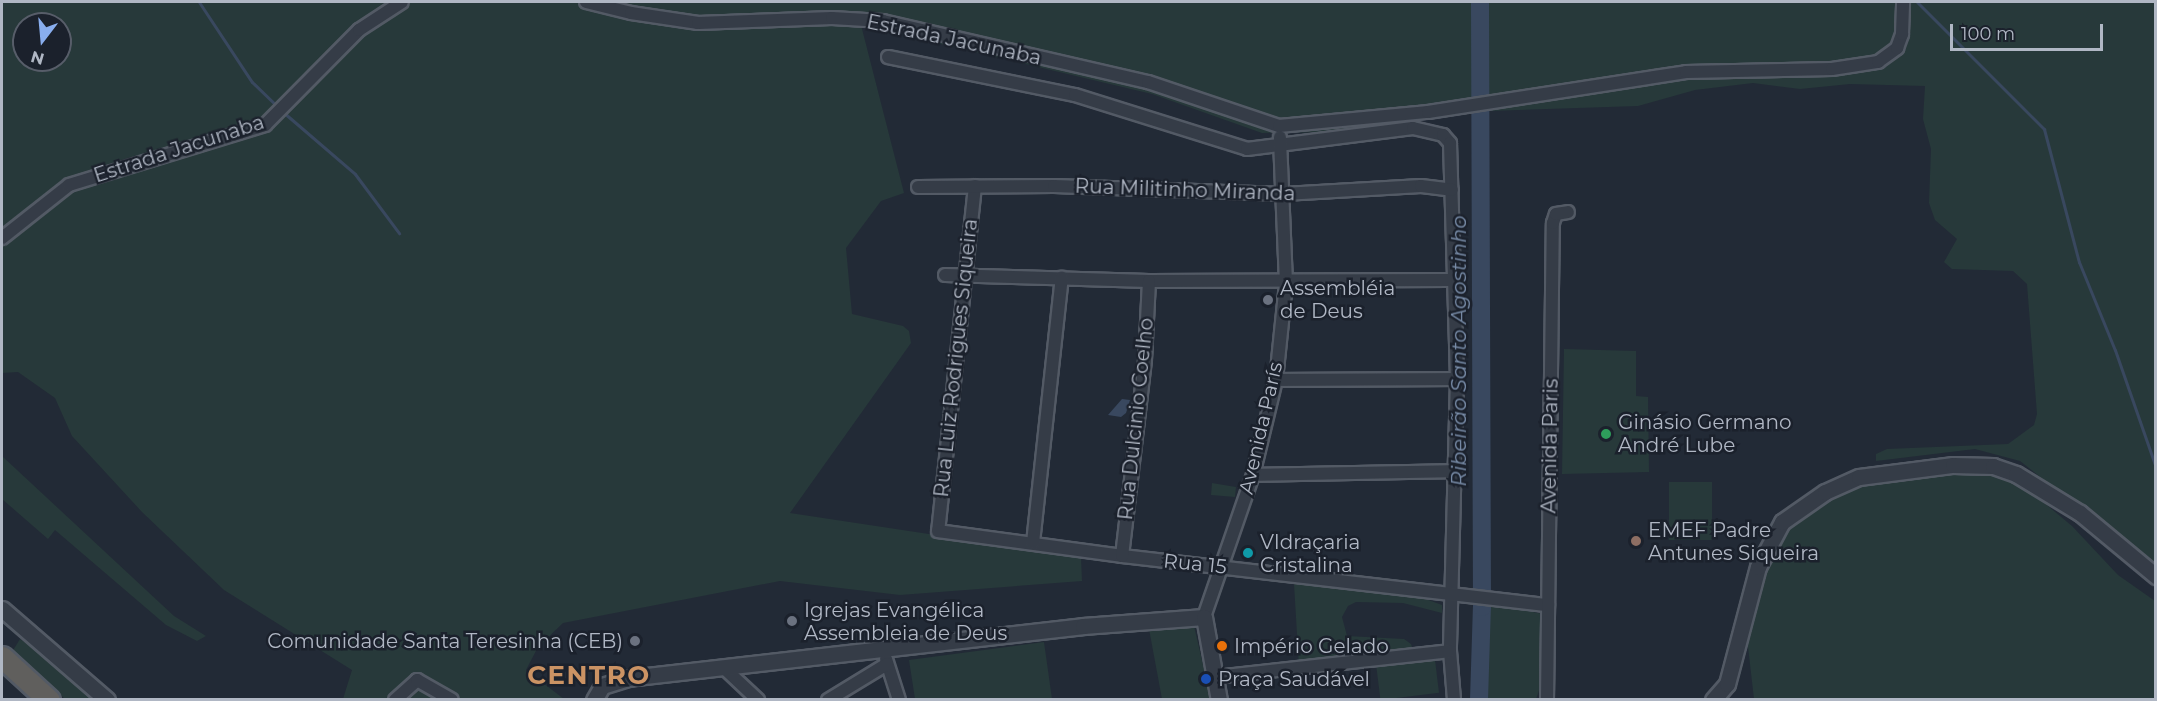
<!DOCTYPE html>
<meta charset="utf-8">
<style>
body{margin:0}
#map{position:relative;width:2157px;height:701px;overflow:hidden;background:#222a36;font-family:Montserrat,sans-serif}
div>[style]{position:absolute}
.green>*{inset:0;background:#27393a;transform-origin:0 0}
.water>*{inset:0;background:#39485f}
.stream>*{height:3px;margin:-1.5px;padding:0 1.5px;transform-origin:1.5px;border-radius:1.5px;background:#39485f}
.river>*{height:18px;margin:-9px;padding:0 9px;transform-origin:9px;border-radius:9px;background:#39485f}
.roads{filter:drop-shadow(2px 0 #535a65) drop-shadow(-2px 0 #535a65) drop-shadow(0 2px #535a65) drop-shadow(0 -2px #535a65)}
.minor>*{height:12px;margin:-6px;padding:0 6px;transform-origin:6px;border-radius:6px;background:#353c47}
.tertiary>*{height:15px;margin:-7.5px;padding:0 7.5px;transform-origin:7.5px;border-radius:7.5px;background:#353c47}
.trunk>*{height:21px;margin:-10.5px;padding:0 10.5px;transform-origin:10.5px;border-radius:10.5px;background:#605f5d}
.dots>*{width:16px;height:16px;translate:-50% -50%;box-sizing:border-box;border:3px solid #1b212c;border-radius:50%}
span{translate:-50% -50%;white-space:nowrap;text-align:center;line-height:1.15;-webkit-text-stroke:5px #1b212c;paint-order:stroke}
.street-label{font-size:20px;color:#b0b7c4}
.poi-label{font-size:20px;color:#b0b7c4}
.left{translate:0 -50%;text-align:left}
.right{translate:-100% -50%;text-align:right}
.water-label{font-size:21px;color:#7a8eaa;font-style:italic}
.district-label{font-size:26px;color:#cb9364;font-weight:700;letter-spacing:1.5px}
.frame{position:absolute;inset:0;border:3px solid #b0b7c4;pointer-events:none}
.north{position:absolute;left:12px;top:12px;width:60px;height:60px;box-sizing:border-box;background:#1b212c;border:2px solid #575d69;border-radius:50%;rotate:196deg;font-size:16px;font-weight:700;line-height:24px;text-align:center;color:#b0b7c4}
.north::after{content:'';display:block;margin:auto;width:21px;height:27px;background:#89aeef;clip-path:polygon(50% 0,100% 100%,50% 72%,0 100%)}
.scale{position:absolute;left:1950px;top:24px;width:153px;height:27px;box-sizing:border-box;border:3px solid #b0b7c4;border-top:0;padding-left:8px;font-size:18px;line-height:21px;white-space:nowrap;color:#b0b7c4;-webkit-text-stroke:4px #1b212c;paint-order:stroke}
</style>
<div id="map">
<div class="green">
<i style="clip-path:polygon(evenodd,2px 2px,2155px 2px,2155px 567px,2020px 461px,1975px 449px,1876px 461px,1876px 454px,1887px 449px,2008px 444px,2034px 425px,2037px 414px,2027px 284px,2013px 271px,1952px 269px,1944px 262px,1957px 239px,1935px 220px,1929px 203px,1931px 149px,1923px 119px,1925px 86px,1850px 84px,1800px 89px,1753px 83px,1695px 90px,1638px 106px,1490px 111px,1334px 132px,1262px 133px,1152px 94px,861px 25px,904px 193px,881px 201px,846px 248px,852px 314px,903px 326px,909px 331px,911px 343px,790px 513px,1081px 557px,1082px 581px,900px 595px,780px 581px,563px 623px,538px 647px,526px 670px,564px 699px,343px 699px,352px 670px,224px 590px,142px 512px,72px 436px,55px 398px,18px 372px,2px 373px,2px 2px,24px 24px,60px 24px,60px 60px,24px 60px,24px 24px)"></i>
<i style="clip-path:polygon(1564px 349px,1636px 351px,1636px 396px,1648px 397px,1649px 472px,1562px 474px)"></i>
<i style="clip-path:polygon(2px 456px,174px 616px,206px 636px,197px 641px,166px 625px,55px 530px,48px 539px,2px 499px)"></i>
<i style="clip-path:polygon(1950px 470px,1999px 475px,2030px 491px,2072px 526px,2118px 575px,2155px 601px,2155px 699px,1754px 699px,1747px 638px,1759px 573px,1767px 552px,1789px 528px,1842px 488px)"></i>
<i style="left:1669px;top:482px;width:43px;height:58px"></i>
<i style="clip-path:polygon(1212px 483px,1236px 487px,1235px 497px,1211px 495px)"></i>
<i style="clip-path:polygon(1294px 584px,1423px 598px,1442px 605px,1442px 613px,1403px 603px,1356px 602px,1348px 606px,1342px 617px,1347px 636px,1404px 639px,1411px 644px,1415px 655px,1299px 667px)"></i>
<i style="clip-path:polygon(1482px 602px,1543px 614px,1542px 682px,1536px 699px,1479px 700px)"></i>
<i style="clip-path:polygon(1188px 623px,1194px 626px,1211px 699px,1162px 699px,1149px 629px)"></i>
<i style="clip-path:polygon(20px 639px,71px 670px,103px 699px,65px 699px,12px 652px)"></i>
<i style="clip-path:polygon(1044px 642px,1052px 699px,915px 699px,909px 660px)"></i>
<i style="left:1435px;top:660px;width:33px;height:59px;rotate:83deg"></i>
</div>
<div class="water">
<i style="clip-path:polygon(1122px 399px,1130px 400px,1126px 413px,1121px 417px,1108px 415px)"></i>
</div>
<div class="stream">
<i style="left:199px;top:2px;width:96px;rotate:56.5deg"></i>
<i style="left:252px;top:82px;width:36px;rotate:44deg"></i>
<i style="left:1917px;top:2px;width:180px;rotate:45deg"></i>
<i style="left:2044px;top:129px;width:138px;rotate:75.3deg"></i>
<i style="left:2079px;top:262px;width:95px;rotate:67.8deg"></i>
<i style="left:2115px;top:350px;width:125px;rotate:70.8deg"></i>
<i style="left:283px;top:112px;width:95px;rotate:40.7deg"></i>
<i style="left:355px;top:174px;width:74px;rotate:53.3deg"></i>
</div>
<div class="river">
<i style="left:1479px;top:700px;width:93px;rotate:-88.2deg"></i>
<i style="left:1482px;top:607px;width:605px;rotate:-90.19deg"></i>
</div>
<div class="roads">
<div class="minor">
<i style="left:586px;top:2px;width:46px;rotate:13.7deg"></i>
<i style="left:631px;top:13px;width:68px;rotate:8.5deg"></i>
<i style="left:698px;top:23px;width:134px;rotate:-2.1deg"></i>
<i style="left:832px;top:18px;width:51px;rotate:3.4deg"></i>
<i style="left:883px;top:21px;width:272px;rotate:13deg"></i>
<i style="left:1148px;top:82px;width:138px;rotate:18.6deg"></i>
<i style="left:1279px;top:126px;width:150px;rotate:-5.4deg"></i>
<i style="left:1428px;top:112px;width:261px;rotate:-8.8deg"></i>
<i style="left:1686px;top:72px;width:146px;rotate:-1.2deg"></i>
<i style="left:1832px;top:69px;width:47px;rotate:-8.7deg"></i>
<i style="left:1878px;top:62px;width:24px;rotate:-36deg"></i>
<i style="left:1897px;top:48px;width:15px;rotate:-70deg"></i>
<i style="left:1902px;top:34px;width:32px;rotate:-88deg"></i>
<i style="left:888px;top:57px;width:191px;rotate:11.5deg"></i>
<i style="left:1075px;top:95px;width:180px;rotate:17.4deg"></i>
<i style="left:1247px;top:149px;width:167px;rotate:-7.2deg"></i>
<i style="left:1413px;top:128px;width:31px;rotate:13deg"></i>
<i style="left:1443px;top:135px;width:11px;rotate:49deg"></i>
<i style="left:1450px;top:143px;width:236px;rotate:88.3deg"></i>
<i style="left:1457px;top:379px;width:272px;rotate:91.5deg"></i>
<i style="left:1450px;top:651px;width:49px;rotate:85.3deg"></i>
<i style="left:975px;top:186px;width:347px;rotate:96.1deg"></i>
<i style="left:938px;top:531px;width:186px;rotate:7.7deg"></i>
<i style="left:1122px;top:556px;width:429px;rotate:6.6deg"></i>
<i style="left:918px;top:187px;width:136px;rotate:-0.4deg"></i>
<i style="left:1054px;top:186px;width:230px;rotate:2deg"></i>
<i style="left:1284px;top:194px;width:137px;rotate:-3.3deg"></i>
<i style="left:1421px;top:186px;width:31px;rotate:7deg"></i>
<i style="left:2px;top:238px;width:85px;rotate:-38.3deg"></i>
<i style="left:69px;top:185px;width:205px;rotate:-17deg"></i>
<i style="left:265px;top:125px;width:134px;rotate:-45.3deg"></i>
<i style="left:359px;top:30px;width:51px;rotate:-33.1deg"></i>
<i style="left:945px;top:275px;width:204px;rotate:1.7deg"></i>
<i style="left:1149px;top:281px;width:305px;rotate:-0.2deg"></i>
<i style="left:1276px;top:380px;width:181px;rotate:-0.3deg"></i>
<i style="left:1253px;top:475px;width:203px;rotate:-1.1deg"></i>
<i style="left:1033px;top:543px;width:267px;rotate:-83.8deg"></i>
<i style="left:1122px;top:556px;width:197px;rotate:-83.3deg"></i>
<i style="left:1145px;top:360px;width:79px;rotate:-87.1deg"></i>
<i style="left:1204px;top:617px;width:150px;rotate:-71deg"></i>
<i style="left:1253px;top:475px;width:98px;rotate:-76.4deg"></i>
<i style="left:1276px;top:380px;width:98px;rotate:-84.1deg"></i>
<i style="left:1286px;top:283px;width:146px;rotate:-92.4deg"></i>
<i style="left:886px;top:659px;width:43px;rotate:72.4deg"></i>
<i style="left:724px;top:668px;width:47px;rotate:43.3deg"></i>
<i style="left:1215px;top:677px;width:236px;rotate:-6.3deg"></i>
<i style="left:395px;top:700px;width:30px;rotate:-42deg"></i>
<i style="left:417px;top:680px;width:40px;rotate:29.7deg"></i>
<i style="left:828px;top:700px;width:69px;rotate:-31.4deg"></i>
<i style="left:1547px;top:700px;width:477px;rotate:-89.3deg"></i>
<i style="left:1553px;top:223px;width:9px;rotate:-72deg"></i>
<i style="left:1556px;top:214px;width:12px;rotate:-9deg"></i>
</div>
<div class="tertiary">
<i style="left:2px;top:609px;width:139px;rotate:40.9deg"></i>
<i style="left:594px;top:700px;width:16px;rotate:-60deg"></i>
<i style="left:602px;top:686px;width:27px;rotate:-17deg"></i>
<i style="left:628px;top:678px;width:458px;rotate:-6.5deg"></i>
<i style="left:1083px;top:626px;width:121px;rotate:-4.3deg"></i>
<i style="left:1204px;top:617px;width:84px;rotate:79.8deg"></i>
<i style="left:1713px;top:700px;width:21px;rotate:-49deg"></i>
<i style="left:1727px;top:684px;width:121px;rotate:-75.2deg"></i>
<i style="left:1758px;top:567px;width:51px;rotate:-61.9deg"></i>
<i style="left:1782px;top:522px;width:52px;rotate:-34.9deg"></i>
<i style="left:1825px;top:492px;width:37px;rotate:-24deg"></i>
<i style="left:1859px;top:477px;width:95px;rotate:-7.3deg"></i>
<i style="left:1953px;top:465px;width:40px;rotate:1.4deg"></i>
<i style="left:1993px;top:466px;width:24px;rotate:19deg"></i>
<i style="left:2016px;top:474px;width:75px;rotate:31.4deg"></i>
<i style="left:2080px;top:513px;width:99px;rotate:39.7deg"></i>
</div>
<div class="trunk">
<i style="left:2px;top:657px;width:64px;rotate:42.5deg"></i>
</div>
</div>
<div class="dots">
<i style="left:1268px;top:300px;background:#6b7280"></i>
<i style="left:1606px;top:434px;background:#2e9e5b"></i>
<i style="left:1636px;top:541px;background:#8d6e63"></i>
<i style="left:1248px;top:553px;background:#0f9aa8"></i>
<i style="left:792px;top:621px;background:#6b7280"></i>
<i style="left:635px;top:641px;background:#6b7280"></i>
<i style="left:1222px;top:646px;background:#e8710a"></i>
<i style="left:1206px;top:679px;background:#1a4fb4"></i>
</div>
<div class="street-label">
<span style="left:954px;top:40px;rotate:12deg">Estrada Jacunaba</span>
<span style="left:179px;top:149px;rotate:-18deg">Estrada Jacunaba</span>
<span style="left:1185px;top:190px;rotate:2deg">Rua Militinho Miranda</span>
<span style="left:956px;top:358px;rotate:-84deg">Rua Luiz Rodrigues Siqueira</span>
<span style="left:1136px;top:419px;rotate:-84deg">Rua Dulcinio Coelho</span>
<span style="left:1261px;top:428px;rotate:-77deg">Avenida París</span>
<span style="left:1550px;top:446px;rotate:-89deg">Avenida Paris</span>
<span style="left:1195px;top:564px;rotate:6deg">Rua 15</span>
</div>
<div class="poi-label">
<span class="left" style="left:1280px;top:300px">Assembléia<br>de Deus</span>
<span class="left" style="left:1618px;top:434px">Ginásio Germano<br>André Lube</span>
<span class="left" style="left:1648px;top:542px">EMEF Padre<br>Antunes Siqueira</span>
<span class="left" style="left:1260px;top:554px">VIdraçaria<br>Cristalina</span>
<span class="left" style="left:804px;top:622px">Igrejas Evangélica<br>Assembleia de Deus</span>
<span class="right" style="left:623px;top:641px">Comunidade Santa Teresinha (CEB)</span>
<span class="left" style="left:1234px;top:646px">Império Gelado</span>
<span class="left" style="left:1218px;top:679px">Praça Saudável</span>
</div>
<div class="water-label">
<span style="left:1459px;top:351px;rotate:-90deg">Ribeirão Santo Agostinho</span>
</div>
<div class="district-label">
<span style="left:589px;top:676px">CENTRO</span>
</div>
<div class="frame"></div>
<div class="north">N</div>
<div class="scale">100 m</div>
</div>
